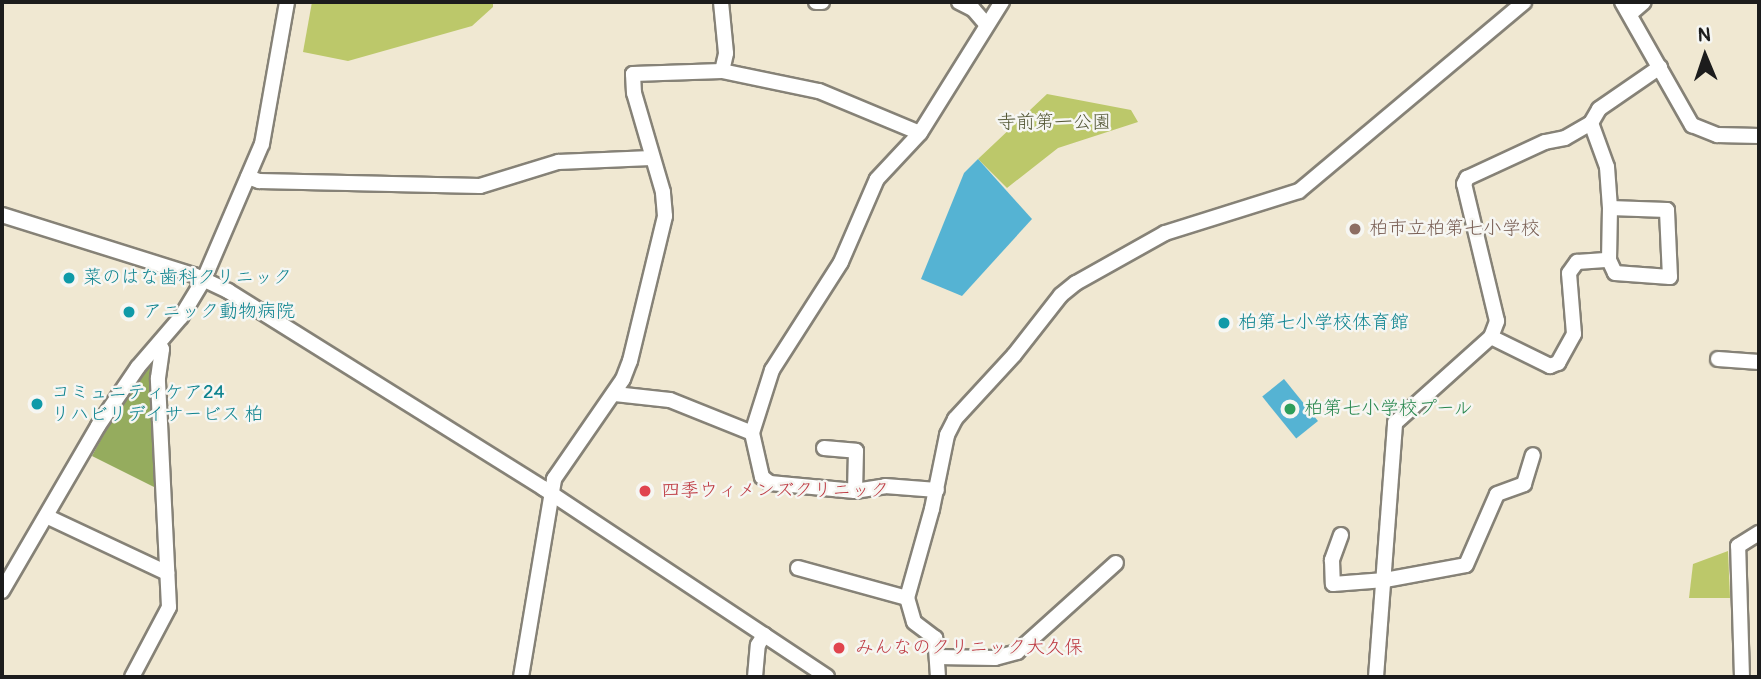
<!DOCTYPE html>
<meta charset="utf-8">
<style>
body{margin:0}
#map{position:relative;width:1761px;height:679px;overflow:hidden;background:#f0e8d2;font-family:Pangolin,"Klee One",sans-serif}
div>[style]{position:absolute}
.green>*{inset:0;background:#bcc86a}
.forest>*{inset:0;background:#95ac5e}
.water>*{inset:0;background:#55b3d3;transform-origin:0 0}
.roads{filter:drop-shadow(2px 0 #868277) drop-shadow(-2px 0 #868277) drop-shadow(0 2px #868277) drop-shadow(0 -2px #868277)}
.minor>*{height:14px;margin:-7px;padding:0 7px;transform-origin:7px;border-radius:7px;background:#fff}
.dots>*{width:19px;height:19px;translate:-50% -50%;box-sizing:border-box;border:4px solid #f6f6f2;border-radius:50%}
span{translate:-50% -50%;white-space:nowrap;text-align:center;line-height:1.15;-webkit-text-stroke:5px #f6f6f2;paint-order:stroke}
.park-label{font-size:19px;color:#545837}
.education-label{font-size:19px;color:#785e54}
.left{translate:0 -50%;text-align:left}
.culture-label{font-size:19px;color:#0d838f}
.leisure-label{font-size:19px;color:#27864d}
.health-label{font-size:19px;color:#be3a42}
.frame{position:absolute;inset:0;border:4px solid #1c1c1c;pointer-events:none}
.north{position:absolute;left:1670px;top:21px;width:70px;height:70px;-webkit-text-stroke:5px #f6f6f2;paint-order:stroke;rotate:358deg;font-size:19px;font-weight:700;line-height:28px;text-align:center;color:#1c1c1c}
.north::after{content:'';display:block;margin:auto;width:24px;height:32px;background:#1c1c1c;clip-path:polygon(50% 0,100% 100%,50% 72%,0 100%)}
</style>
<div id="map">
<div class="green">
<i style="clip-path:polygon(312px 2px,493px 2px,493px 7px,472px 26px,348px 61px,303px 52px)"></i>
<i style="clip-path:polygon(1047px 94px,1131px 110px,1138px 122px,1058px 148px,1007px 188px,978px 159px)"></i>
<i style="clip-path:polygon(1728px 551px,1730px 598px,1689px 598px,1693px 564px)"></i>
</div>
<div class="forest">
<i style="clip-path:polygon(157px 359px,152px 378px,156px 488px,92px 456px,126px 393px)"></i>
</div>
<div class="water">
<i style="clip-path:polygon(978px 159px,1032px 219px,962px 296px,921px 279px,964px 173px)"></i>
<i style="left:1284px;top:379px;width:54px;height:28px;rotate:51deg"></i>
</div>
<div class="roads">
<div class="minor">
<i style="left:816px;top:2px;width:6px"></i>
<i style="left:959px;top:2px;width:16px;rotate:27deg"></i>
<i style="left:973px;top:9px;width:20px;rotate:49deg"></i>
<i style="left:1622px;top:2px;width:142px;rotate:60.4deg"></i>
<i style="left:1692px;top:125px;width:27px;rotate:22deg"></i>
<i style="left:1717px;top:135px;width:42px;rotate:1.4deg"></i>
<i style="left:1630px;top:14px;width:18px;rotate:-41deg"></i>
<i style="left:722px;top:71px;width:99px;rotate:11.7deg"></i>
<i style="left:819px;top:91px;width:109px;rotate:22.6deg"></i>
<i style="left:1591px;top:123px;width:47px;rotate:70deg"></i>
<i style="left:1607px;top:167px;width:41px;rotate:85.8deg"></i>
<i style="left:248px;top:177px;width:12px;rotate:20deg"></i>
<i style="left:259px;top:181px;width:221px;rotate:1.3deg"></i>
<i style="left:480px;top:186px;width:82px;rotate:-17.1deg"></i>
<i style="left:558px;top:162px;width:93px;rotate:-2.5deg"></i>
<i style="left:2px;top:215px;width:201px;rotate:17.4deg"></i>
<i style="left:194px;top:275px;width:38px;rotate:25deg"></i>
<i style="left:228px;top:291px;width:372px;rotate:32deg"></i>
<i style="left:543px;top:488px;width:341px;rotate:33.6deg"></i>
<i style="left:1491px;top:337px;width:66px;rotate:26.2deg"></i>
<i style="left:1550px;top:366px;width:9px;rotate:-21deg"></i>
<i style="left:1558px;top:363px;width:33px;rotate:-61deg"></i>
<i style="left:1574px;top:334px;width:61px;rotate:-94.7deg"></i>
<i style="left:1569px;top:273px;width:14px;rotate:-54deg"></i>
<i style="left:1577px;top:262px;width:32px;rotate:-4deg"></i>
<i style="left:1609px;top:260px;width:14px;rotate:65deg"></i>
<i style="left:1615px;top:273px;width:55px;rotate:4.2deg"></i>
<i style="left:1670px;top:277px;width:67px;rotate:-92.6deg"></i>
<i style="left:1667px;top:210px;width:57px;rotate:-178deg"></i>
<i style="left:1610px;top:208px;width:52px;rotate:91.1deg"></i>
<i style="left:1718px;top:359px;width:41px;rotate:4.2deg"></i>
<i style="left:615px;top:394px;width:55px;rotate:6.2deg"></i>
<i style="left:670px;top:400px;width:88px;rotate:21.9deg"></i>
<i style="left:752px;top:433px;width:66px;rotate:-72.4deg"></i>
<i style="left:772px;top:370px;width:128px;rotate:-57.4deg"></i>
<i style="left:841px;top:262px;width:90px;rotate:-66.6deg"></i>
<i style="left:877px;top:179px;width:63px;rotate:-46.9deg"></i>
<i style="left:920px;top:133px;width:155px;rotate:-58deg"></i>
<i style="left:752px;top:433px;width:45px;rotate:77.2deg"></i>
<i style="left:762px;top:477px;width:10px;rotate:37deg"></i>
<i style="left:770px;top:483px;width:85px;rotate:5.4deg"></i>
<i style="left:855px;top:491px;width:30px;rotate:-9deg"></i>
<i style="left:885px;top:486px;width:52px;rotate:4.4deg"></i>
<i style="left:824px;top:448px;width:32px;rotate:5deg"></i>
<i style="left:856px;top:451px;width:40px;rotate:91.4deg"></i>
<i style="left:48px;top:517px;width:132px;rotate:25.2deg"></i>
<i style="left:1341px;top:535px;width:27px;rotate:110deg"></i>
<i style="left:1332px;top:560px;width:24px;rotate:88deg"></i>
<i style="left:1333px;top:584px;width:52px;rotate:-4.4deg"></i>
<i style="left:1385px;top:580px;width:82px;rotate:-10.5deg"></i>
<i style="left:1466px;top:565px;width:77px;rotate:-66.4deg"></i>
<i style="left:1497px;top:494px;width:29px;rotate:-20deg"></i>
<i style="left:1524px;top:484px;width:30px;rotate:-73deg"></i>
<i style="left:798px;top:568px;width:113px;rotate:15.4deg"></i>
<i style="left:2px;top:591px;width:191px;rotate:-59.8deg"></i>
<i style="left:98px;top:426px;width:71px;rotate:-55.9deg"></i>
<i style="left:138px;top:367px;width:66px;rotate:-49.3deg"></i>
<i style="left:181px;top:317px;width:44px;rotate:-58.8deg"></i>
<i style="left:204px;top:279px;width:147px;rotate:-66.8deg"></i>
<i style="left:262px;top:144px;width:144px;rotate:-80deg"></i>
<i style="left:937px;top:657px;width:58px;rotate:1deg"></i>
<i style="left:995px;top:658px;width:23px;rotate:-15deg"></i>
<i style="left:1017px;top:652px;width:133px;rotate:-42deg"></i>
<i style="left:132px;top:677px;width:79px;rotate:-62.1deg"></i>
<i style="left:169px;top:607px;width:229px;rotate:-92.8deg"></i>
<i style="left:158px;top:378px;width:29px;rotate:-82deg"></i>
<i style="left:162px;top:349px;width:6px;rotate:-121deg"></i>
<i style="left:521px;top:677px;width:201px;rotate:-80.5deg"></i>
<i style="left:554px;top:479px;width:121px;rotate:-55.4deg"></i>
<i style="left:623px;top:379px;width:19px;rotate:-69deg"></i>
<i style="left:630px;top:361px;width:149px;rotate:-76.4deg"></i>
<i style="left:665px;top:216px;width:24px;rotate:-95deg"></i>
<i style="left:663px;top:192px;width:103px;rotate:-106.3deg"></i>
<i style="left:634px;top:93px;width:19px;rotate:-93deg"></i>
<i style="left:633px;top:74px;width:89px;rotate:-1.9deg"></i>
<i style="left:722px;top:71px;width:18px;rotate:-77deg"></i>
<i style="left:726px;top:53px;width:51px;rotate:-95.6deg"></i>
<i style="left:755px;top:677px;width:32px;rotate:-85deg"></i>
<i style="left:758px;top:645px;width:12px;rotate:-59deg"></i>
<i style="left:938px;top:677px;width:39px;rotate:-94deg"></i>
<i style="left:935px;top:638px;width:26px;rotate:-143deg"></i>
<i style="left:914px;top:622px;width:25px;rotate:-106deg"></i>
<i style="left:907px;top:598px;width:92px;rotate:-74.3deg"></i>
<i style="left:932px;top:509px;width:76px;rotate:-78.5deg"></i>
<i style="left:947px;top:435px;width:18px;rotate:-63deg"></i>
<i style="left:955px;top:419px;width:87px;rotate:-47.3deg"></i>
<i style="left:1014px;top:355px;width:76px;rotate:-51.9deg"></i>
<i style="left:1061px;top:295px;width:19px;rotate:-39deg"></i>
<i style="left:1076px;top:283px;width:102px;rotate:-29.3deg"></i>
<i style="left:1165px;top:233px;width:140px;rotate:-17.4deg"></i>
<i style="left:1299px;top:191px;width:294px;rotate:-40deg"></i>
<i style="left:1376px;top:677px;width:255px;rotate:-85.7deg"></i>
<i style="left:1395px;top:423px;width:129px;rotate:-41.9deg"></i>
<i style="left:1491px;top:337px;width:17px;rotate:-69deg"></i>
<i style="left:1497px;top:321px;width:141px;rotate:-103.5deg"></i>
<i style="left:1464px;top:184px;width:7px;rotate:-63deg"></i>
<i style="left:1467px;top:178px;width:86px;rotate:-24.8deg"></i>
<i style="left:1545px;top:142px;width:20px;rotate:-11deg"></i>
<i style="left:1565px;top:138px;width:30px;rotate:-30deg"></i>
<i style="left:1591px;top:123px;width:16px;rotate:-60deg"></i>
<i style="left:1599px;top:109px;width:74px;rotate:-34.5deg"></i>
<i style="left:1742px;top:677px;width:131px;rotate:-91.7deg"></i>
<i style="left:1738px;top:546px;width:25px;rotate:-32deg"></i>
</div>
</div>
<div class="dots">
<i style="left:1355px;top:229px;background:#8d6e63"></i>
<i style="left:69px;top:278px;background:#0f9aa8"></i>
<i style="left:129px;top:312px;background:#0f9aa8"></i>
<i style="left:1224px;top:323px;background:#0f9aa8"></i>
<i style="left:37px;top:404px;background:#0f9aa8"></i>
<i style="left:1290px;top:409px;background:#2e9e5b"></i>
<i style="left:645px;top:491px;background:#e0444e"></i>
<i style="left:839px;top:648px;background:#e0444e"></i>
</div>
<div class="park-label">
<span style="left:1054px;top:123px">寺前第一公園</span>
</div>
<div class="education-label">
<span class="left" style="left:1369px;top:229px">柏市立柏第七小学校</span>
</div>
<div class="culture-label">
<span class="left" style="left:83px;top:278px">菜のはな歯科クリニック</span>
<span class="left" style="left:143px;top:312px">アニック動物病院</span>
<span class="left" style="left:1238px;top:323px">柏第七小学校体育館</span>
<span class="left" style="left:51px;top:404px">コミュニティケア24<br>リハビリデイサービス 柏</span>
</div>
<div class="leisure-label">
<span class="left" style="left:1304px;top:409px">柏第七小学校プール</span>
</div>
<div class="health-label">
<span class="left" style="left:661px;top:491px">四季ウィメンズクリニック</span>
<span class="left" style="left:855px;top:648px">みんなのクリニック大久保</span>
</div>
<div class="frame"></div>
<div class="north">N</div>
</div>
